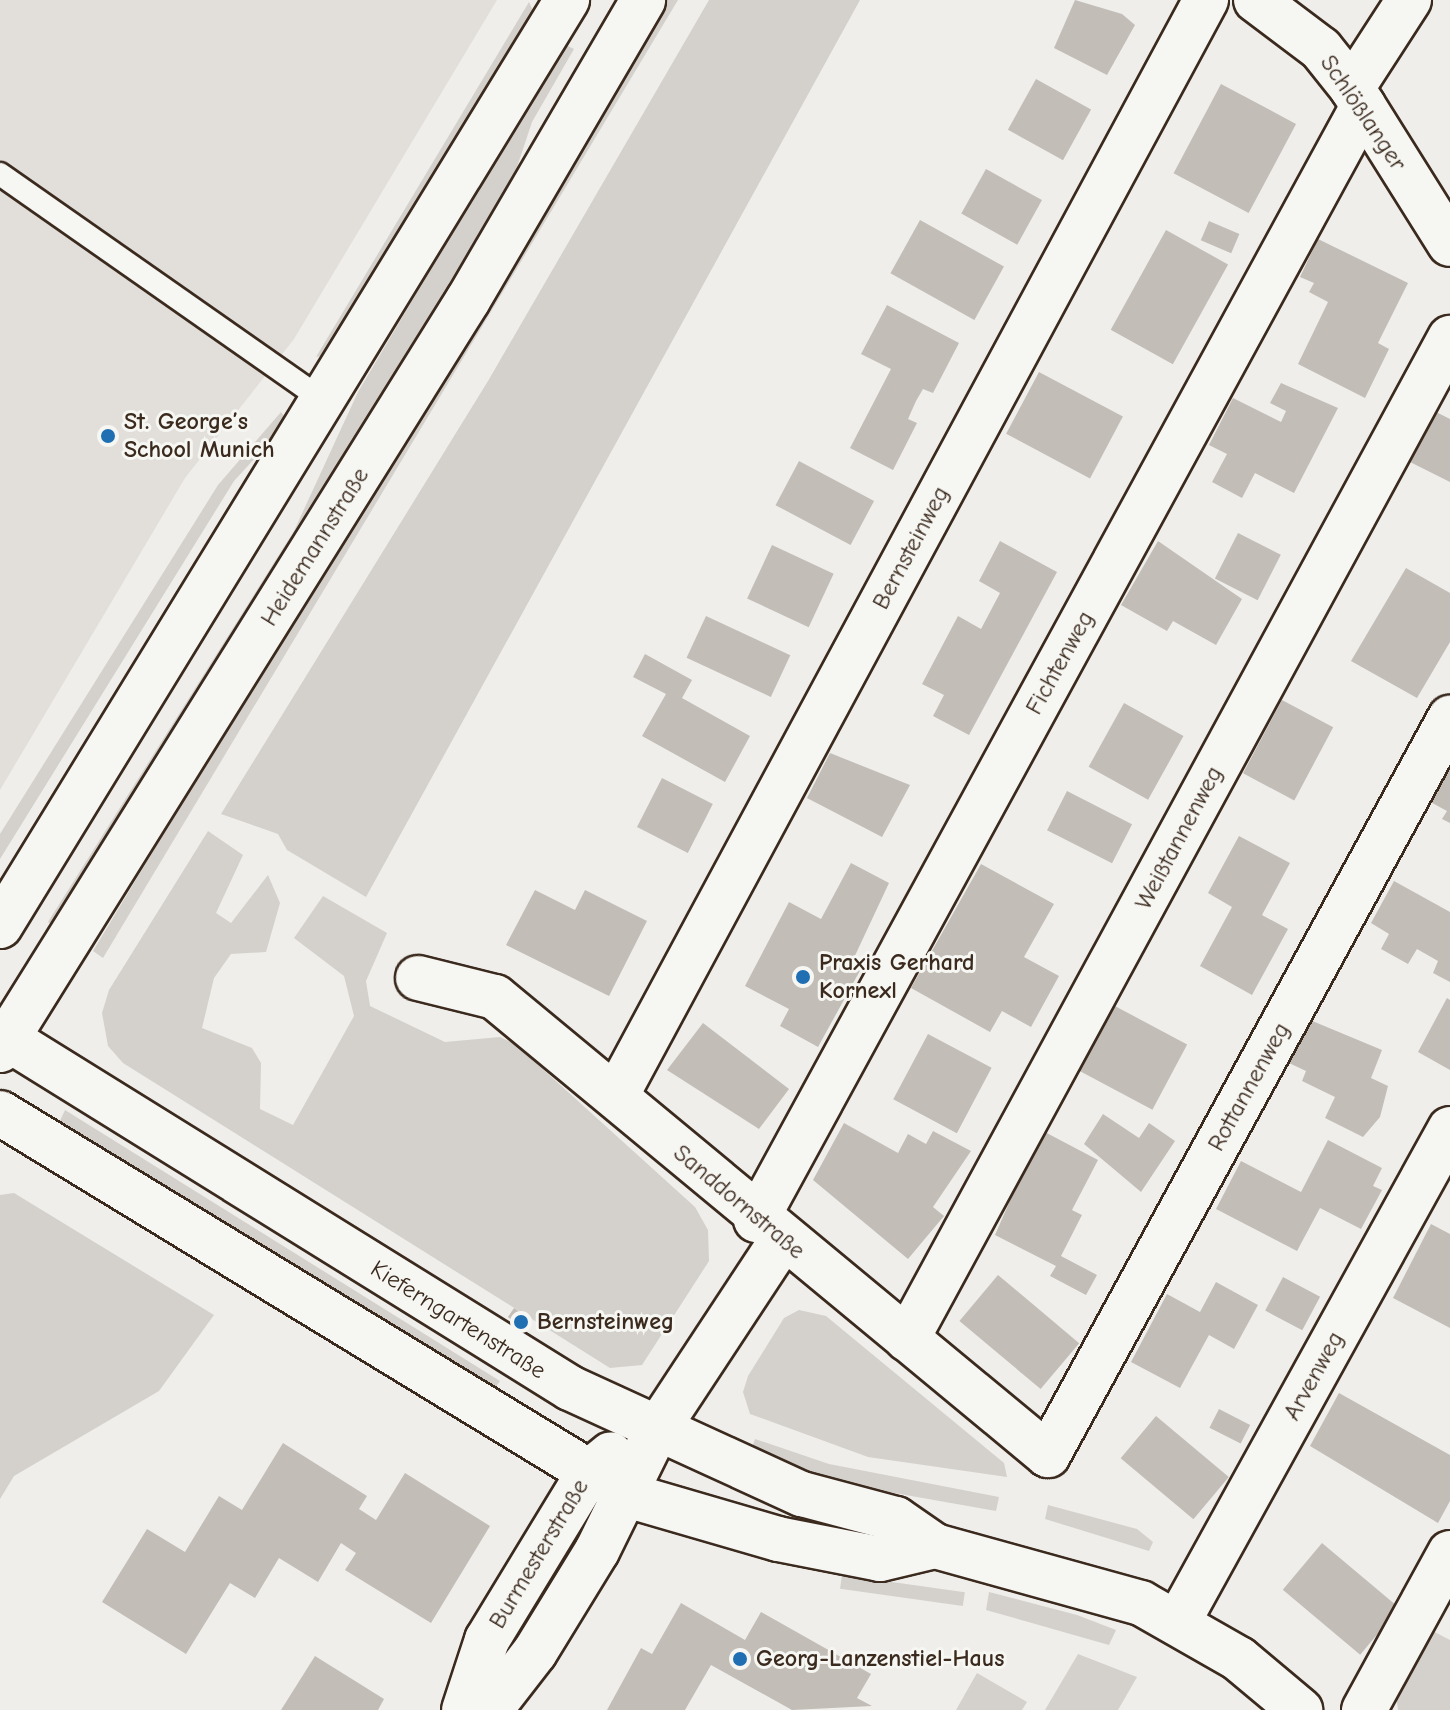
<!DOCTYPE html>
<meta charset="utf-8">
<style>
body{margin:0}
#map{position:relative;width:1450px;height:1710px;overflow:hidden;background:#efeeea;font-family:"Comic Neue",sans-serif}
div>[style]{position:absolute}
.built>*{inset:0;background:#e2dfdb}
.green>*{inset:0;background:#d4d1cc;transform-origin:0 0}
.building>*{inset:0;background:#c2bdb7;transform-origin:0 0}
.roads{filter:drop-shadow(2px 0 #3b2a1e) drop-shadow(-2px 0 #3b2a1e) drop-shadow(0 2px #3b2a1e) drop-shadow(0 -2px #3b2a1e)}
.lane>*{height:22px;margin:-11px;padding:0 11px;transform-origin:11px;border-radius:11px;background:#f6f6f2}
.street>*{height:44px;margin:-22px;padding:0 22px;transform-origin:22px;border-radius:22px;background:#f6f6f2}
.secondary>*{height:44px;margin:-22px;padding:0 22px;transform-origin:22px;border-radius:22px;background:#f6f6f2}
.dots>*{width:22px;height:22px;translate:-50% -50%;box-sizing:border-box;border:4px solid #f6f6f2;border-radius:50%}
span{translate:-50% -50%;white-space:nowrap;text-align:center;line-height:1.15;-webkit-text-stroke:6px #f6f6f2;paint-order:stroke}
.street-label{font-size:24px;color:#3b2a1e}
.poi-label{font-size:24px;color:#3b2a1e;font-weight:700}
.left{translate:0 -50%;text-align:left}
</style>
<div id="map">
<div class="built">
<i style="clip-path:polygon(0 0,497px 0,294px 339px,185px 478px,0 790px)"></i>
</div>
<div class="green">
<i style="clip-path:polygon(666px 0,678px 0,103px 958px,93px 951px)"></i>
<i style="clip-path:polygon(709px 0,860px 0,366px 897px,287px 850px,278px 834px,221px 814px,488px 381px)"></i>
<i style="clip-path:polygon(529px 2px,534px 13px,331px 354px,316px 357px)"></i>
<i style="clip-path:polygon(564px 44px,574px 49px,532px 122px,507px 197px,59px 930px,48px 922px,294px 531px,358px 392px)"></i>
<i style="clip-path:polygon(281px 412px,288px 422px,234px 481px,0 859px,0 834px,218px 485px)"></i>
<i style="clip-path:polygon(208px 831px,243px 855px,216px 913px,231px 923px,268px 875px,280px 903px,266px 952px,231px 954px,214px 978px,202px 1028px,252px 1048px,261px 1063px,260px 1109px,293px 1125px,354px 1016px,344px 976px,294px 938px,323px 896px,387px 933px,366px 981px,370px 1006px,445px 1042px,500px 1037px,515px 1044px,695px 1207px,708px 1230px,709px 1261px,642px 1365px,610px 1368px,123px 1063px,108px 1046px,102px 1013px,109px 990px)"></i>
<i style="clip-path:polygon(65px 1110px,500px 1381px,493px 1391px,59px 1123px)"></i>
<i style="clip-path:polygon(14px 1193px,214px 1315px,159px 1391px,14px 1476px,0 1499px,0 1195px)"></i>
<i style="clip-path:polygon(799px 1310px,826px 1316px,1004px 1463px,1007px 1477px,868px 1457px,750px 1414px,743px 1392px,748px 1376px,784px 1318px)"></i>
<i style="clip-path:polygon(755px 1439px,829px 1464px,999px 1497px,996px 1511px,838px 1483px,750px 1453px)"></i>
<i style="clip-path:polygon(1048px 1505px,1137px 1529px,1153px 1542px,1149px 1551px,1045px 1519px)"></i>
<i style="left:842px;top:1575px;width:124px;height:14px;rotate:8deg"></i>
<i style="clip-path:polygon(989px 1592px,1077px 1615px,1116px 1630px,1109px 1645px,986px 1610px)"></i>
<i style="clip-path:polygon(1427px 1628px,1450px 1640px,1450px 1710px,1398px 1710px,1395px 1687px)"></i>
<i style="clip-path:polygon(1078px 1654px,1137px 1677px,1118px 1710px,1045px 1710px)"></i>
<i style="clip-path:polygon(977px 1673px,1027px 1702px,1022px 1710px,956px 1710px)"></i>
</div>
<div class="building">
<i style="clip-path:polygon(1075px 0,1122px 14px,1135px 25px,1107px 75px,1054px 48px)"></i>
<i style="left:1036px;top:79px;width:63px;height:58px;rotate:29deg"></i>
<i style="left:1221px;top:84px;width:85px;height:101px;rotate:28deg"></i>
<i style="left:986px;top:169px;width:64px;height:51px;rotate:29deg"></i>
<i style="left:920px;top:220px;width:96px;height:61px;rotate:29deg"></i>
<i style="left:1209px;top:221px;width:33px;height:21px;rotate:23deg"></i>
<i style="left:1166px;top:230px;width:71px;height:114px;rotate:29deg"></i>
<i style="clip-path:polygon(1318px 239px,1408px 283px,1378px 343px,1389px 349px,1365px 398px,1298px 364px,1328px 302px,1309px 292px,1314px 283px,1300px 277px)"></i>
<i style="clip-path:polygon(887px 305px,959px 343px,933px 393px,923px 389px,916px 401px,908px 419px,917px 423px,893px 470px,850px 448px,891px 369px,861px 354px)"></i>
<i style="left:1039px;top:372px;width:95px;height:70px;rotate:28deg"></i>
<i style="clip-path:polygon(1281px 383px,1338px 408px,1294px 493px,1255px 473px,1242px 498px,1212px 482px,1227px 454px,1209px 445px,1233px 398px,1281px 422px,1286px 411px,1270px 403px)"></i>
<i style="clip-path:polygon(1436px 412px,1450px 419px,1450px 482px,1410px 462px)"></i>
<i style="left:799px;top:461px;width:85px;height:50px;rotate:28deg"></i>
<i style="left:1238px;top:533px;width:48px;height:51px;rotate:27deg"></i>
<i style="clip-path:polygon(1000px 541px,1057px 572px,969px 735px,933px 716px,944px 695px,922px 684px,958px 616px,981px 629px,1000px 593px,979px 581px)"></i>
<i style="clip-path:polygon(1158px 541px,1242px 599px,1216px 645px,1173px 621px,1167px 631px,1121px 605px)"></i>
<i style="left:772px;top:545px;width:68px;height:59px;rotate:25deg"></i>
<i style="clip-path:polygon(1406px 568px,1450px 593px,1450px 642px,1417px 698px,1351px 661px)"></i>
<i style="left:706px;top:616px;width:93px;height:46px;rotate:25deg"></i>
<i style="clip-path:polygon(645px 654px,692px 680px,682px 698px,750px 736px,725px 782px,642px 736px,666px 694px,633px 677px)"></i>
<i style="left:1282px;top:700px;width:58px;height:83px;rotate:28deg"></i>
<i style="left:1124px;top:703px;width:68px;height:73px;rotate:29deg"></i>
<i style="clip-path:polygon(1450px 749px,1450px 823px,1442px 819px,1447px 811px,1423px 798px)"></i>
<i style="clip-path:polygon(830px 753px,910px 785px,882px 837px,807px 798px)"></i>
<i style="left:662px;top:778px;width:57px;height:55px;rotate:27deg"></i>
<i style="left:1067px;top:791px;width:73px;height:44px;rotate:27deg"></i>
<i style="clip-path:polygon(1239px 836px,1290px 863px,1262px 915px,1288px 929px,1252px 995px,1200px 966px,1232px 907px,1208px 893px)"></i>
<i style="clip-path:polygon(851px 863px,889px 883px,852px 962px,862px 967px,818px 1047px,780px 1026px,789px 1009px,745px 986px,789px 902px,821px 919px)"></i>
<i style="clip-path:polygon(981px 864px,1054px 904px,1024px 957px,1059px 976px,1031px 1027px,1002px 1011px,990px 1032px,911px 988px)"></i>
<i style="clip-path:polygon(1394px 881px,1450px 912px,1450px 982px,1433px 973px,1438px 961px,1417px 949px,1408px 964px,1381px 949px,1389px 934px,1371px 923px)"></i>
<i style="clip-path:polygon(535px 890px,575px 910px,585px 890px,647px 921px,609px 996px,506px 945px)"></i>
<i style="clip-path:polygon(1447px 998px,1450px 1000px,1450px 1070px,1418px 1052px)"></i>
<i style="left:1113px;top:1005px;width:84px;height:74px;rotate:28deg"></i>
<i style="clip-path:polygon(1310px 1020px,1382px 1050px,1371px 1078px,1388px 1086px,1380px 1117px,1363px 1137px,1325px 1118px,1335px 1097px,1302px 1081px,1306px 1071px,1289px 1063px)"></i>
<i style="clip-path:polygon(703px 1023px,789px 1089px,759px 1129px,667px 1070px)"></i>
<i style="left:928px;top:1034px;width:72px;height:74px;rotate:28deg"></i>
<i style="clip-path:polygon(1103px 1114px,1139px 1138px,1149px 1123px,1175px 1141px,1141px 1192px,1084px 1144px)"></i>
<i style="clip-path:polygon(844px 1123px,898px 1153px,908px 1134px,926px 1144px,933px 1131px,971px 1151px,933px 1207px,944px 1216px,908px 1259px,813px 1180px)"></i>
<i style="clip-path:polygon(1041px 1130px,1098px 1160px,1072px 1210px,1082px 1215px,1061px 1256px,1097px 1275px,1086px 1295px,1050px 1276px,1056px 1266px,995px 1235px)"></i>
<i style="clip-path:polygon(1328px 1140px,1382px 1168px,1373px 1186px,1382px 1190px,1361px 1229px,1320px 1208px,1297px 1251px,1216px 1209px,1241px 1161px,1301px 1192px)"></i>
<i style="clip-path:polygon(1431px 1224px,1450px 1234px,1450px 1328px,1393px 1298px)"></i>
<i style="left:998px;top:1275px;width:106px;height:60px;rotate:40deg"></i>
<i style="left:1283px;top:1277px;width:42px;height:38px;rotate:28deg"></i>
<i style="clip-path:polygon(1216px 1282px,1258px 1305px,1234px 1349px,1209px 1335px,1180px 1388px,1131px 1362px,1167px 1294px,1200px 1312px)"></i>
<i style="left:514px;top:1308px;width:22px;height:11px;rotate:34deg"></i>
<i style="clip-path:polygon(1339px 1393px,1450px 1455px,1450px 1501px,1438px 1523px,1310px 1446px)"></i>
<i style="left:1219px;top:1409px;width:35px;height:21px;rotate:27deg"></i>
<i style="left:1156px;top:1416px;width:95px;height:55px;rotate:40deg"></i>
<i style="clip-path:polygon(283px 1443px,367px 1496px,359px 1509px,376px 1520px,405px 1473px,490px 1526px,431px 1623px,345px 1570px,356px 1553px,341px 1543px,318px 1582px,279px 1558px,255px 1598px,230px 1583px,186px 1654px,102px 1602px,147px 1529px,185px 1552px,219px 1496px,242px 1510px)"></i>
<i style="left:1322px;top:1543px;width:101px;height:61px;rotate:40deg"></i>
<i style="clip-path:polygon(681px 1603px,745px 1640px,761px 1612px,871px 1674px,857px 1698px,872px 1706px,792px 1710px,711px 1665px,685px 1710px,607px 1710px,641px 1648px,652px 1654px)"></i>
<i style="clip-path:polygon(315px 1656px,384px 1699px,378px 1710px,281px 1710px)"></i>
</div>
<div class="roads">
<div class="lane">
<i style="left:0;top:174px;width:394px;rotate:35deg"></i>
</div>
<div class="street">
<i style="left:1256px;top:0;width:81px;rotate:37deg"></i>
<i style="left:1321px;top:49px;width:50px;rotate:51.5deg"></i>
<i style="left:1352px;top:88px;width:184px;rotate:57.9deg"></i>
<i style="left:1352px;top:88px;width:105px;rotate:-57.1deg"></i>
<i style="left:418px;top:978px;width:79px;rotate:13.9deg"></i>
<i style="left:495px;top:997px;width:718px;rotate:39.63deg"></i>
<i style="left:1048px;top:1455px;width:840px;rotate:-61.39deg"></i>
<i style="left:0;top:1034px;width:671px;rotate:31.84deg"></i>
<i style="left:570px;top:1388px;width:255px;rotate:24.6deg"></i>
<i style="left:802px;top:1494px;width:97px;rotate:14.9deg"></i>
<i style="left:896px;top:1519px;width:47px;rotate:34.7deg"></i>
<i style="left:935px;top:1546px;width:214px;rotate:15.5deg"></i>
<i style="left:1141px;top:1603px;width:113px;rotate:29.7deg"></i>
<i style="left:1239px;top:1659px;width:80px;rotate:39.9deg"></i>
<i style="left:616px;top:1096px;width:1245px;rotate:-61.71deg"></i>
<i style="left:0;top:1113px;width:734px;rotate:31.35deg"></i>
<i style="left:627px;top:1495px;width:157px;rotate:16.2deg"></i>
<i style="left:778px;top:1539px;width:104px;rotate:11.1deg"></i>
<i style="left:880px;top:1559px;width:57px;rotate:-13.3deg"></i>
<i style="left:756px;top:1220px;width:1269px;rotate:-61.41deg"></i>
<i style="left:907px;top:1339px;width:1139px;rotate:-61.52deg"></i>
<i style="left:1178px;top:1622px;width:563px;rotate:-61.11deg"></i>
<i style="left:464px;top:1710px;width:74px;rotate:-71.8deg"></i>
<i style="left:487px;top:1640px;width:197px;rotate:-58.7deg"></i>
<i style="left:589px;top:1472px;width:28px;rotate:-39deg"></i>
<i style="left:490px;top:1710px;width:73px;rotate:-52.2deg"></i>
<i style="left:535px;top:1652px;width:119px;rotate:-58.5deg"></i>
<i style="left:597px;top:1551px;width:134px;rotate:-63.8deg"></i>
<i style="left:656px;top:1431px;width:229px;rotate:-56.6deg"></i>
<i style="left:1364px;top:1710px;width:179px;rotate:-61.3deg"></i>
</div>
<div class="secondary">
<i style="left:0;top:926px;width:1086px;rotate:-58.52deg"></i>
<i style="left:0;top:1050px;width:884px;rotate:-58.04deg"></i>
<i style="left:468px;top:300px;width:347px;rotate:-59.7deg"></i>
</div>
</div>
<div class="dots">
<i style="left:108px;top:436px;background:#1f6fb2"></i>
<i style="left:803px;top:977px;background:#1f6fb2"></i>
<i style="left:521px;top:1322px;background:#1f6fb2"></i>
<i style="left:740px;top:1659px;background:#1f6fb2"></i>
</div>
<div class="street-label">
<span style="left:1363px;top:113px;rotate:56deg">Schlößlanger</span>
<span style="left:315px;top:547px;rotate:-58deg">Heidemannstraße</span>
<span style="left:911px;top:548px;rotate:-62deg">Bernsteinweg</span>
<span style="left:1060px;top:663px;rotate:-61deg">Fichtenweg</span>
<span style="left:1179px;top:838px;rotate:-62deg">Weißtannenweg</span>
<span style="left:1249px;top:1087px;rotate:-61deg">Rottannenweg</span>
<span style="left:739px;top:1202px;rotate:40deg">Sanddornstraße</span>
<span style="left:458px;top:1320px;rotate:32deg">Kieferngartenstraße</span>
<span style="left:1314px;top:1376px;rotate:-61deg">Arvenweg</span>
<span style="left:539px;top:1554px;rotate:-59deg">Burmesterstraße</span>
</div>
<div class="poi-label">
<span class="left" style="left:124px;top:436px">St. George’s<br>School Munich</span>
<span class="left" style="left:819px;top:977px">Praxis Gerhard<br>Kornexl</span>
<span class="left" style="left:537px;top:1322px">Bernsteinweg</span>
<span class="left" style="left:756px;top:1659px">Georg-Lanzenstiel-Haus</span>
</div>
</div>
